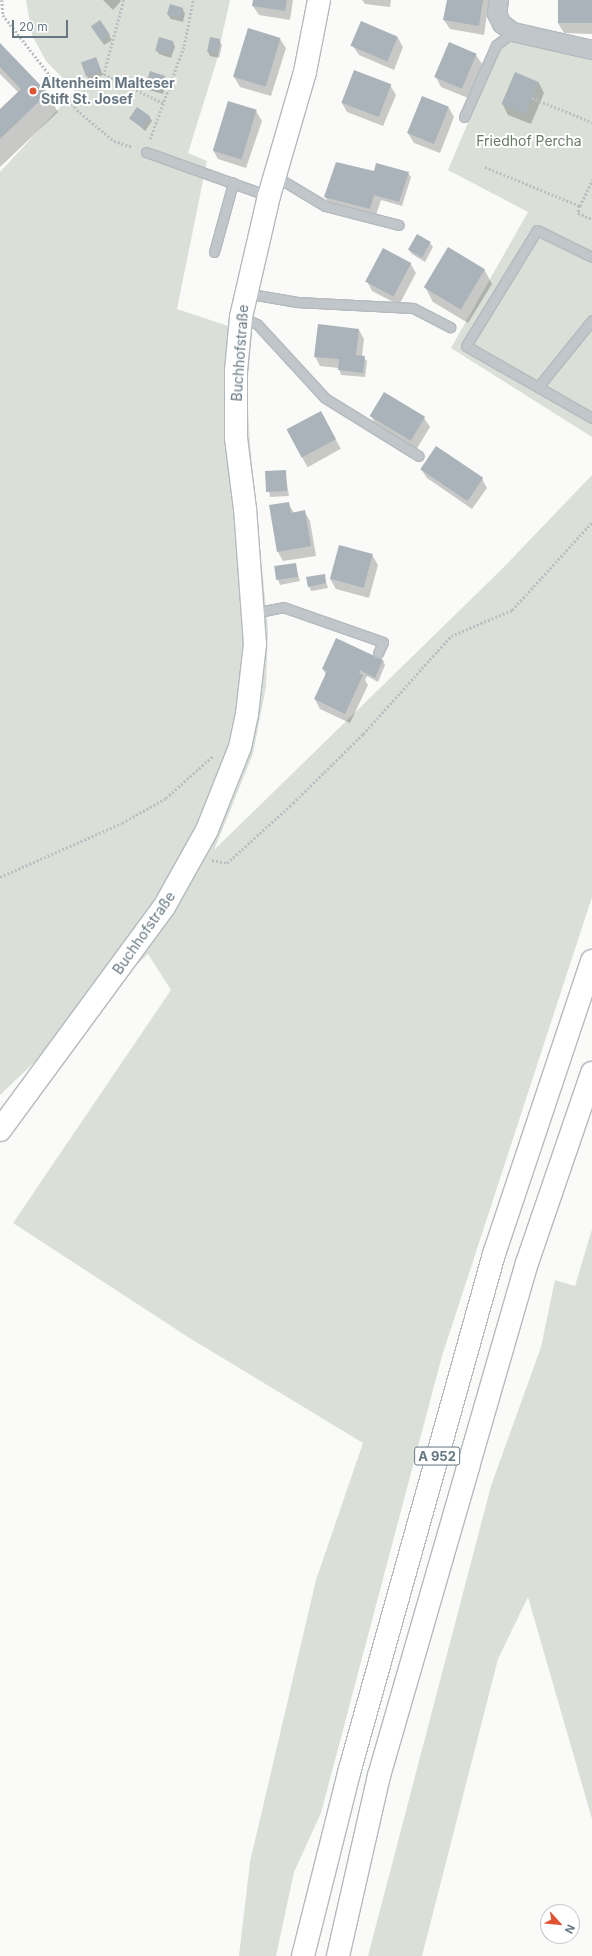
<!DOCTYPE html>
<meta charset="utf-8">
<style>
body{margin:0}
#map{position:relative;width:592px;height:1956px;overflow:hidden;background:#fafaf8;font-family:Inter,sans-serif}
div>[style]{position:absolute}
.green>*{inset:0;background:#dadfd7}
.shadow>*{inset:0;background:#0003;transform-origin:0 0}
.building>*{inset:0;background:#aab3b9;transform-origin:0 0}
.path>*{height:2.5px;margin-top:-1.25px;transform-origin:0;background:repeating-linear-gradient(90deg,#bcbfc2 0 2px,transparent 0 4px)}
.roads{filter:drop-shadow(1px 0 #b4babe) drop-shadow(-1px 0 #b4babe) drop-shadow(0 1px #b4babe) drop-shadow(0 -1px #b4babe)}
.lane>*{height:9px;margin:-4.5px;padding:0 4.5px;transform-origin:4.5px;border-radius:4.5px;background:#c1c6ca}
.street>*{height:18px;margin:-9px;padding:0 9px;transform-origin:9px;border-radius:9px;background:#c1c6ca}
.secondary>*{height:22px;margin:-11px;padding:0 11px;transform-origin:11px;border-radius:11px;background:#fff}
.highway>*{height:22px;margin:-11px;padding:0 11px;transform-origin:11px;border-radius:11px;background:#fff}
.dots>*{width:11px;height:11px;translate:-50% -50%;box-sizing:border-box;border:2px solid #fff;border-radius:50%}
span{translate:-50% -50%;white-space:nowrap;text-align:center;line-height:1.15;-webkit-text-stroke:4px #fff;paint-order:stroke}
.shield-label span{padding:1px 3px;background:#fff;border:1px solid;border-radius:3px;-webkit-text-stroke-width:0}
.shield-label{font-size:13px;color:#667782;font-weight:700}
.poi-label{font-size:14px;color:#667782;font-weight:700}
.left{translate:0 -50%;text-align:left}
.park-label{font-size:14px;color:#697a64}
.street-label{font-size:14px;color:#667782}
.north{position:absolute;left:540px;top:1904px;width:40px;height:40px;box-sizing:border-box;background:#fff;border:1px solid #c2c9cd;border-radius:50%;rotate:117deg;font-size:11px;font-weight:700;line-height:16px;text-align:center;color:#667782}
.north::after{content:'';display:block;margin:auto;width:14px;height:18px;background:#df5433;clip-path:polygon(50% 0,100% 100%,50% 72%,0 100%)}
.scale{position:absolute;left:12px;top:20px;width:56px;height:18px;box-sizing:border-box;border:2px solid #667782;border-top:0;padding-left:5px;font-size:12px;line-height:14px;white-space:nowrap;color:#667782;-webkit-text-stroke:3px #fff;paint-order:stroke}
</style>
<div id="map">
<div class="green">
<i style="clip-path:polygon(26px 0,230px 0,216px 63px,188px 153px,207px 161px,177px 309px,252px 334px,247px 388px,250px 445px,268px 629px,266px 687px,253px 754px,214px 850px,502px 569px,592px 475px,592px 897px,442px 1356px,321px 1813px,294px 1872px,276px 1956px,239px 1956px,250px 1862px,316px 1580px,363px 1443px,188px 1337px,13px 1223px,171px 990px,148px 954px,0 1095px,0 172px,75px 91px,46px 61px,32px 35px)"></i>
<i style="clip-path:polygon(504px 38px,592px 55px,592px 437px,451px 348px,528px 212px,448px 170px)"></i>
<i style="clip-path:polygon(592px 1229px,592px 1819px,528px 1597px,498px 1659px,422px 1956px,368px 1956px,491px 1486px,541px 1347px,555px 1280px,575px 1286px)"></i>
</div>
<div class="shadow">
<i style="clip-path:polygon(103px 0,120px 0,121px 1px,113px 10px)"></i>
<i style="clip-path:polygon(254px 0,293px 0,290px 20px,259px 15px,253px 6px)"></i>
<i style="clip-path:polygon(362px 0,391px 0,390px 7px,365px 4px)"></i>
<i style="clip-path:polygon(448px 0,489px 0,484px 35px,450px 29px,444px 20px)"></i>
<i style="clip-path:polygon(559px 0,592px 0,592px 34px,564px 33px,558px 23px)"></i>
<i style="clip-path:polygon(182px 9px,185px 13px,183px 22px,171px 19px,168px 15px)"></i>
<i style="clip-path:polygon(100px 21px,112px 40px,104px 45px,95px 31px)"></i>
<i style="clip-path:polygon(361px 23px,398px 38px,403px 47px,394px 70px,359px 55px,353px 46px)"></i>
<i style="clip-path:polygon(159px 39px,173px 42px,175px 47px,171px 58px,159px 54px,156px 50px)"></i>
<i style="clip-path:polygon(280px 39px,286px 48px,271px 96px,240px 87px,234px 77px)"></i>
<i style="clip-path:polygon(219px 40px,222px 45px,219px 58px,210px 56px,208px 52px)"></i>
<i style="clip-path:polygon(0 45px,47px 94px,58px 112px,0 167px,0 110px,19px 93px,0 74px)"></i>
<i style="clip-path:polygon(476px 55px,482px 64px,468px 98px,441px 87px,436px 77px)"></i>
<i style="clip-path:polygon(96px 58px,103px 75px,89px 80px,87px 76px)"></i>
<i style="clip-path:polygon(516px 74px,539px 83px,544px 93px,531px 124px,508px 115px,503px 105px)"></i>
<i style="clip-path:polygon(164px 77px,167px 81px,163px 94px,149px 90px,146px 85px)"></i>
<i style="clip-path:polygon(390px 85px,396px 95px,383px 126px,347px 112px,342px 103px)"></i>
<i style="clip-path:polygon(449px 108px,454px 117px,440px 153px,414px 143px,408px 133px)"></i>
<i style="clip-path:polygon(256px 111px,262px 121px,246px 168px,218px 159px,213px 150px)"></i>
<i style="clip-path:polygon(149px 116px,152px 121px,145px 131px,131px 118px)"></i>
<i style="clip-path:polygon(375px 173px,408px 173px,411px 177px,402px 206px,381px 200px,375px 218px,331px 206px,325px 197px)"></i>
<i style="clip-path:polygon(430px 243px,433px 247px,425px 262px,412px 254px,409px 250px)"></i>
<i style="clip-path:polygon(410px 263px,416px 273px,399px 305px,372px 291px,367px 281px)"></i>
<i style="clip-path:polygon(484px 269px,492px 284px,468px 323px,433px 302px,425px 287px)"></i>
<i style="clip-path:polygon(359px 330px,364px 339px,362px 356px,367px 361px,365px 377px,341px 375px,339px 368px,320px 366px,315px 356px)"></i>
<i style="left:321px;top:413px;width:41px;height:38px;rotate:61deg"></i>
<i style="clip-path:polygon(371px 416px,424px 418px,430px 427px,416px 450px,377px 426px)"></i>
<i style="clip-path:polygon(421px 469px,482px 479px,487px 488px,472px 509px,427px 478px)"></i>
<i style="clip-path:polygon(285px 471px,289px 496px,270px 497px,266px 472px)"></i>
<i style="clip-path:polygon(288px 503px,294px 513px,304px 511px,310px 521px,316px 556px,283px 561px,278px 552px)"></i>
<i style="clip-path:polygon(372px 555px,378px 565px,369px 598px,336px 589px,330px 579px)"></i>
<i style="clip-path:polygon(295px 564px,300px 581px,280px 585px,278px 580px)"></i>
<i style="clip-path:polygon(324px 575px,328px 588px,311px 591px,309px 586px)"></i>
<i style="clip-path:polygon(383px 660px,385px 665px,378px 682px,367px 676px,365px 680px,368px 685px,350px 723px,320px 709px,315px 699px,326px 675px,323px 669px)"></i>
</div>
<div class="building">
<i style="clip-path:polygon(253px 0,287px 0,285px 11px,252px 6px)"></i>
<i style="clip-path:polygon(447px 0,483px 0,479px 26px,443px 20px)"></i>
<i style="left:558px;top:0;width:34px;height:23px"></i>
<i style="left:170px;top:4px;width:14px;height:11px;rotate:17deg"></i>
<i style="left:100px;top:20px;width:18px;height:11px;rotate:56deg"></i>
<i style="left:361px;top:21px;width:40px;height:27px;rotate:23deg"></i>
<i style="left:248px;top:28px;width:34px;height:51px;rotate:17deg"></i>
<i style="left:159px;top:37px;width:15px;height:14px;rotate:16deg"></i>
<i style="left:210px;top:37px;width:10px;height:15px;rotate:11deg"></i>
<i style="left:449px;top:42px;width:30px;height:38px;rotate:23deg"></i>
<i style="clip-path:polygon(0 43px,48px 93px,0 139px,0 109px,21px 89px,0 67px)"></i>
<i style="left:96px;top:57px;width:15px;height:16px;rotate:70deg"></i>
<i style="left:354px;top:70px;width:40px;height:35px;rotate:21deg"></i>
<i style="left:150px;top:71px;width:16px;height:15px;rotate:18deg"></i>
<i style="left:515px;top:72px;width:26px;height:35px;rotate:23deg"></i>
<i style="left:422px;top:96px;width:29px;height:40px;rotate:22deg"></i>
<i style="left:228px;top:101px;width:30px;height:52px;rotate:17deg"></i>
<i style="left:137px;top:107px;width:16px;height:14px;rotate:35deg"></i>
<i style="clip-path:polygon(336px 162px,374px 171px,376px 163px,409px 172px,399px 202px,374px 195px,370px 209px,324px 197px)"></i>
<i style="left:417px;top:234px;width:16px;height:18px;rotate:30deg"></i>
<i style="left:448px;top:247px;width:43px;height:47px;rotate:31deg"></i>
<i style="left:383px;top:248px;width:32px;height:38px;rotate:28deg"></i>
<i style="clip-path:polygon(318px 324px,359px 329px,356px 355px,365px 356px,363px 373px,338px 370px,339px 359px,314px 357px)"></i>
<i style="left:384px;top:392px;width:48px;height:28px;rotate:31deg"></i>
<i style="left:321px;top:411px;width:32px;height:39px;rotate:62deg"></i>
<i style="left:436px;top:446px;width:57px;height:28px;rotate:34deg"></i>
<i style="left:286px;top:470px;width:21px;height:21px;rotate:87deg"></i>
<i style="clip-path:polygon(289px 502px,291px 513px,305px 510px,311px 546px,277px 552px,269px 505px)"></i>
<i style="left:339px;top:545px;width:35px;height:35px;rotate:15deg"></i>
<i style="left:296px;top:563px;width:14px;height:22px;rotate:82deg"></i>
<i style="clip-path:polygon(325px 574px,326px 583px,308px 587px,306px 577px)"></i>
<i style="clip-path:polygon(336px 638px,383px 660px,375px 678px,360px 670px,359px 673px,363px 675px,345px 714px,314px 699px,327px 671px,322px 669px)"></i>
</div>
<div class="path">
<i style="left:2px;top:0;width:15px;rotate:86deg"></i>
<i style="left:3px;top:15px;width:120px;rotate:52.1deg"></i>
<i style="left:77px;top:110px;width:48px;rotate:40deg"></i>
<i style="left:114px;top:141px;width:20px;rotate:18deg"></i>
<i style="left:124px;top:0;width:77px;rotate:105.1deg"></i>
<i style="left:104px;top:74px;width:66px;rotate:26.2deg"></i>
<i style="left:532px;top:98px;width:65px;rotate:21.8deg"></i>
<i style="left:150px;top:139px;width:99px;rotate:-69.9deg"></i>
<i style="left:184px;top:46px;width:47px;rotate:-78.9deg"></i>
<i style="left:485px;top:167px;width:103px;rotate:22.3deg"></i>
<i style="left:580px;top:206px;width:29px;rotate:-65deg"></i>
<i style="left:580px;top:206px;width:7px;rotate:106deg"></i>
<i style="left:578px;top:213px;width:15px;rotate:23deg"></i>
<i style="left:212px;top:860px;width:15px;rotate:11deg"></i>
<i style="left:227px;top:863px;width:89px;rotate:-42.3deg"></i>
<i style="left:293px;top:803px;width:98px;rotate:-44.6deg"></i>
<i style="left:363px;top:734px;width:132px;rotate:-48.1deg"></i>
<i style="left:451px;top:636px;width:66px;rotate:-23.1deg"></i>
<i style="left:512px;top:610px;width:119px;rotate:-47.7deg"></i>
<i style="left:0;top:877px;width:133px;rotate:-23.9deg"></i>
<i style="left:122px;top:823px;width:51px;rotate:-29.6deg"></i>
<i style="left:166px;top:798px;width:64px;rotate:-41.9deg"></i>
</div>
<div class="roads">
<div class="lane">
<i style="left:464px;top:117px;width:79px;rotate:-66deg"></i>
<i style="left:496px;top:45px;width:21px;rotate:-37deg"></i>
<i style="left:146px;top:152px;width:131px;rotate:19.7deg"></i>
<i style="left:275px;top:176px;width:58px;rotate:31deg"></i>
<i style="left:325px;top:206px;width:76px;rotate:14.4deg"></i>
<i style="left:214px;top:252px;width:72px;rotate:-74.6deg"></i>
<i style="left:592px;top:257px;width:61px;rotate:-153.9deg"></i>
<i style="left:537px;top:230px;width:136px;rotate:121.5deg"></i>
<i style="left:466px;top:346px;width:145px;rotate:29.7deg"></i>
<i style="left:245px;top:293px;width:53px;rotate:9.8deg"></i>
<i style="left:297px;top:302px;width:116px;rotate:3deg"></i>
<i style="left:413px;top:308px;width:42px;rotate:27.2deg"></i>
<i style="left:241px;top:317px;width:17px;rotate:24deg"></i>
<i style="left:257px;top:324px;width:100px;rotate:47.4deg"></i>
<i style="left:325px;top:398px;width:110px;rotate:31.7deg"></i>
<i style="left:538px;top:387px;width:86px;rotate:-51.1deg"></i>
<i style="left:253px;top:613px;width:31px;rotate:-11deg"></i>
<i style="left:283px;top:607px;width:106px;rotate:19.3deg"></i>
<i style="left:383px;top:642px;width:12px;rotate:114deg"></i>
</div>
<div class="street">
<i style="left:499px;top:0;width:14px;rotate:98deg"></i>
<i style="left:497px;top:14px;width:11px;rotate:63deg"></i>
<i style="left:502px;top:24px;width:14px;rotate:36deg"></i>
<i style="left:513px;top:32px;width:81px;rotate:12.8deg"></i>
</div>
<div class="secondary">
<i style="left:0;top:1130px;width:277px;rotate:-53.7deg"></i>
<i style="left:164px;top:907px;width:88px;rotate:-60.8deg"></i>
<i style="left:207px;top:830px;width:89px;rotate:-68.3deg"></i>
<i style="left:240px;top:747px;width:34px;rotate:-78deg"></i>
<i style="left:247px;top:714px;width:70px;rotate:-83.5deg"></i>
<i style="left:255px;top:644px;width:135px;rotate:-94.2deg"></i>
<i style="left:245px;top:509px;width:72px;rotate:-97.2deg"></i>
<i style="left:236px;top:438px;width:67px;rotate:-90deg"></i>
<i style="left:236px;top:371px;width:54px;rotate:-84.7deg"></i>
<i style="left:241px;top:317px;width:124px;rotate:-77deg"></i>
<i style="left:269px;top:196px;width:129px;rotate:-73.8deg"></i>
<i style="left:305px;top:72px;width:73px;rotate:-79deg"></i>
</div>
<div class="highway">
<i style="left:303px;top:1956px;width:193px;rotate:-75.9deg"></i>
<i style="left:350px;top:1769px;width:535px;rotate:-74.38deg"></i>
<i style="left:494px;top:1254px;width:309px;rotate:-71.5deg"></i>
<i style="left:338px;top:1956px;width:185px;rotate:-77.2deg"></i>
<i style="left:379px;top:1776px;width:322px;rotate:-73.9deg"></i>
<i style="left:468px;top:1467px;width:212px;rotate:-73.9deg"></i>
<i style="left:527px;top:1263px;width:201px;rotate:-71.1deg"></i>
</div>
</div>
<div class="dots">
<i style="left:33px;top:91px;background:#df5433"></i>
</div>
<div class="shield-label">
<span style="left:437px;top:1456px">A 952</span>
</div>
<div class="poi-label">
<span class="left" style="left:41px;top:91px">Altenheim Malteser<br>Stift St. Josef</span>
</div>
<div class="park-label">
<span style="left:529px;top:141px">Friedhof Percha</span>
</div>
<div class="street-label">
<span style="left:240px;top:353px;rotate:-86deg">Buchhofstraße</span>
<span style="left:144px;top:933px;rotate:-55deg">Buchhofstraße</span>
</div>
<div class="north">N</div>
<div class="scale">20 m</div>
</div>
